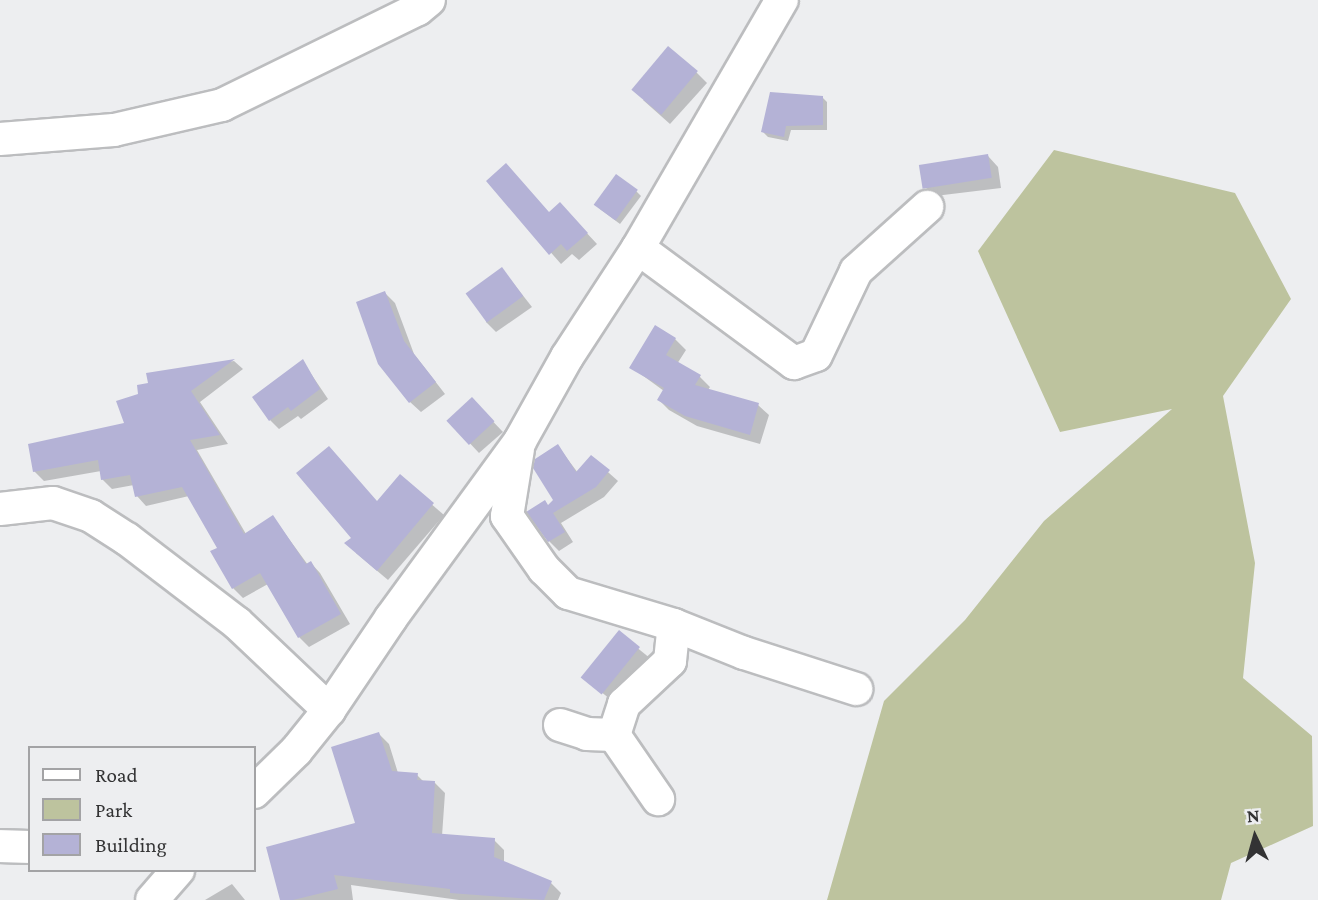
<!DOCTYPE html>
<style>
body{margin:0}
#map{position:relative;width:1318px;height:900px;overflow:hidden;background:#edeef0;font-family:"Crimson Pro",serif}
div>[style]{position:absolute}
.green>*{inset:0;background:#bdc39e}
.shadow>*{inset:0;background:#0003;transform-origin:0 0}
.building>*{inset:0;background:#b4b2d6;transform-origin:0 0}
.roads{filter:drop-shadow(2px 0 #bcbdbf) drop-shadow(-2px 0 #bcbdbf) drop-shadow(0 2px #bcbdbf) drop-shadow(0 -2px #bcbdbf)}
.minor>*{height:32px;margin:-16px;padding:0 16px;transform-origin:16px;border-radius:16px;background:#fff}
span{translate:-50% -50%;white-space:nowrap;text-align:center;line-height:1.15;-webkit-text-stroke:5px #edeef0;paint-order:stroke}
.legend{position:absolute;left:28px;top:746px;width:228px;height:126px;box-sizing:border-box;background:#edeef0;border:2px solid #a3a3a5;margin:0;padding:9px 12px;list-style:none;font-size:21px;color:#333334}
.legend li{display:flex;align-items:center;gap:14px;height:35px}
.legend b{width:35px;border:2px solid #a3a3a5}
.north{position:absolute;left:1220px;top:802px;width:70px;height:70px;-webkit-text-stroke:5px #edeef0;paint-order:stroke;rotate:355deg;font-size:19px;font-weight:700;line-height:28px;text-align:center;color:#333334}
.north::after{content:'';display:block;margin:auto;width:24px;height:32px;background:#333334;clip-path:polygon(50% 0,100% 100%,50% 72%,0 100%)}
</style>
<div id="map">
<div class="green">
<i style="clip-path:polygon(1054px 150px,1235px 193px,1291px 299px,1223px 396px,1255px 563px,1243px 678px,1312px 736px,1313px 826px,1231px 863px,1221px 900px,827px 900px,884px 701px,965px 620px,1044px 521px,1172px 409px,1060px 432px,978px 251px)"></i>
</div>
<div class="shadow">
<i style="clip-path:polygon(696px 72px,707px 83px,670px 124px,643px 100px)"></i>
<i style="clip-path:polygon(822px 97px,827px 102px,827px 130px,791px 130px,788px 141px,768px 137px,763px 132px)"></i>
<i style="clip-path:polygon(988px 156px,998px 167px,1001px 188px,935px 196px,924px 186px)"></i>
<i style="clip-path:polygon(488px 181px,550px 214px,570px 215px,597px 244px,579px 260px,572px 254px,561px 264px)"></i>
<i style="clip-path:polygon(636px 191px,641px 196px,620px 224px,600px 209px)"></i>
<i style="clip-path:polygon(502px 269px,532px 307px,496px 332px,486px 322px)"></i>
<i style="clip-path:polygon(385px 293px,395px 303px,414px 354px,445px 394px,421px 412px,410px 402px)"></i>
<i style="clip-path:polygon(675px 339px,686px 350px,677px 364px,700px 377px,710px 387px,708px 390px,758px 405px,769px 415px,760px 444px,697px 426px,669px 410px,659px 400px,664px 391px,631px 367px)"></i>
<i style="clip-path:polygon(234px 361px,243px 369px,200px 402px,228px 444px,197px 450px,246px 534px,273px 517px,308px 565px,311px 563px,320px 573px,350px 624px,309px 647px,299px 637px,268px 584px,243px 598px,233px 588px,219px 548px,189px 496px,146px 506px,137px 496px,134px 485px,112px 489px,102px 479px,101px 471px,44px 481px,34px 471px,127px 424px,140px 395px,150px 385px,149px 374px)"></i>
<i style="clip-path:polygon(303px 362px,328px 399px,301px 419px,298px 416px,279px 429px,270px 420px)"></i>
<i style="clip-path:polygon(482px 410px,503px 432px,479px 453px,448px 420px)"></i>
<i style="clip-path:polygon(558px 446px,578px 473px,591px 457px,618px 481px,604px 497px,561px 523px,573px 542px,559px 551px,549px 541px,549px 507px,555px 500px)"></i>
<i style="clip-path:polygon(400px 477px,444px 515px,388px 580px,356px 553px,354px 539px)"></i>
<i style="left:619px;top:633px;width:40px;height:57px;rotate:39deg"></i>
<i style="clip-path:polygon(379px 734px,389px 744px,398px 773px,417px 775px,424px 782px,435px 783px,445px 793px,442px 836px,494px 840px,504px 850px,504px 863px,551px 883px,561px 893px,558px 900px,459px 900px,351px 885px,353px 900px,282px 900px,357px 825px)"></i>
<i style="clip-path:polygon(232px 884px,245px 900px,205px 900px)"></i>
</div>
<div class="building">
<i style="left:668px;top:46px;width:39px;height:57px;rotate:40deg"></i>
<i style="clip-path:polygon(770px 92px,823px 96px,823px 125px,786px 126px,784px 137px,761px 132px)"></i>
<i style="left:988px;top:154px;width:24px;height:70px;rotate:81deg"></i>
<i style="clip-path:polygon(506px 163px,549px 212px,560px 202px,588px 233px,567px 251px,561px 244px,549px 255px,486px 181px)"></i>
<i style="left:616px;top:174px;width:27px;height:38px;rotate:36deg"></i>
<i style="left:502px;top:267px;width:36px;height:45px;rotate:54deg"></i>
<i style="clip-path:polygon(385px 291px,404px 341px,436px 382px,409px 403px,378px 364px,356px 302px)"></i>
<i style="clip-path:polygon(655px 325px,676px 338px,666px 355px,701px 375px,695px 385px,759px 403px,750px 435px,685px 416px,657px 400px,664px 388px,629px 368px)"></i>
<i style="clip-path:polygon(235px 359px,191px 391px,220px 435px,190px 440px,244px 534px,273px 515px,306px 564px,311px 561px,341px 614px,298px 638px,260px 573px,232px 589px,210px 551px,217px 548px,182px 487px,135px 497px,130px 475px,101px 480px,98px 460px,33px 472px,28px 444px,124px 423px,116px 401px,138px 394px,137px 385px,148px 383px,146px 373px)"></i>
<i style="clip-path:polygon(303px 359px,320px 389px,291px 411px,288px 407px,269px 421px,252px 397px)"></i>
<i style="left:472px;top:397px;width:33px;height:35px;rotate:47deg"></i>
<i style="clip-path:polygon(558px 444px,576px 472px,591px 455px,610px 470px,596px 487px,553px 513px,565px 532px,548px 542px,526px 512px,545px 500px,548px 505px,553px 500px,533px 468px,535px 459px)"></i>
<i style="clip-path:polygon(329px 446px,377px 501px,400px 474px,434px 503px,377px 571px,344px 543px,351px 538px,296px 473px)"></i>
<i style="left:619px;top:630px;width:27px;height:61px;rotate:39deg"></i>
<i style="clip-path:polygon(379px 732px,392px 771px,418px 773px,417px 780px,435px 781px,432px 833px,495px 838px,494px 857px,552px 881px,544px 900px,450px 893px,450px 889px,334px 875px,338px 889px,293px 900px,280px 900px,266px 847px,355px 823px,331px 747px)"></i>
</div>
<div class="roads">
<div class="minor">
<i style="left:0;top:139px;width:114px;rotate:-4.5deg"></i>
<i style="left:114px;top:130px;width:111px;rotate:-13deg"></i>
<i style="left:222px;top:105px;width:218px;rotate:-26.1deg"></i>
<i style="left:418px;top:9px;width:14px;rotate:-39deg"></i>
<i style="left:638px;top:248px;width:194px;rotate:36.4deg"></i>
<i style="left:794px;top:363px;width:23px;rotate:-20deg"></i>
<i style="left:816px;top:355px;width:93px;rotate:-64.5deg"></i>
<i style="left:856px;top:271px;width:96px;rotate:-42deg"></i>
<i style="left:518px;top:449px;width:68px;rotate:99.3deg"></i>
<i style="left:507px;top:516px;width:65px;rotate:55.1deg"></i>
<i style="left:544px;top:569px;width:34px;rotate:45deg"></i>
<i style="left:568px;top:593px;width:111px;rotate:16.8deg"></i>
<i style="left:674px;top:625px;width:75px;rotate:21.8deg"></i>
<i style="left:744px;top:653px;width:118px;rotate:17.8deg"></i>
<i style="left:0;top:509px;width:53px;rotate:-6.5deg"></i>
<i style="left:53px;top:503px;width:40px;rotate:18.9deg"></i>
<i style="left:91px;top:516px;width:43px;rotate:32.6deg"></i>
<i style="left:127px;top:539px;width:138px;rotate:37.4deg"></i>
<i style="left:237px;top:623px;width:127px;rotate:43.4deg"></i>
<i style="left:560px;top:725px;width:28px;rotate:18deg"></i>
<i style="left:587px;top:734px;width:27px;rotate:2deg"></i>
<i style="left:614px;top:735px;width:33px;rotate:-72deg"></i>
<i style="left:624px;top:704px;width:63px;rotate:-43.1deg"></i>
<i style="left:670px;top:661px;width:36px;rotate:-84deg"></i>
<i style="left:614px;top:735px;width:78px;rotate:55.5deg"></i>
<i style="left:254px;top:792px;width:59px;rotate:-44.3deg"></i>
<i style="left:296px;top:751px;width:53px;rotate:-51.2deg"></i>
<i style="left:329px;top:710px;width:111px;rotate:-56deg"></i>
<i style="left:391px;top:618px;width:219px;rotate:-53.9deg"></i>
<i style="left:520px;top:441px;width:96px;rotate:-60.8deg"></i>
<i style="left:567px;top:357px;width:130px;rotate:-56.9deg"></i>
<i style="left:638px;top:248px;width:287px;rotate:-59.9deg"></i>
<i style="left:0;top:846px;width:30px;rotate:2deg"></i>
<i style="left:152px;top:900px;width:40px;rotate:-49deg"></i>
</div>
</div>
<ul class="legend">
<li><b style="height:9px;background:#fff"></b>Road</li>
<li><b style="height:19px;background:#bdc39e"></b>Park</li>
<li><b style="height:19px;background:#b4b2d6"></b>Building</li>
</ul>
<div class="north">N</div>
</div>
